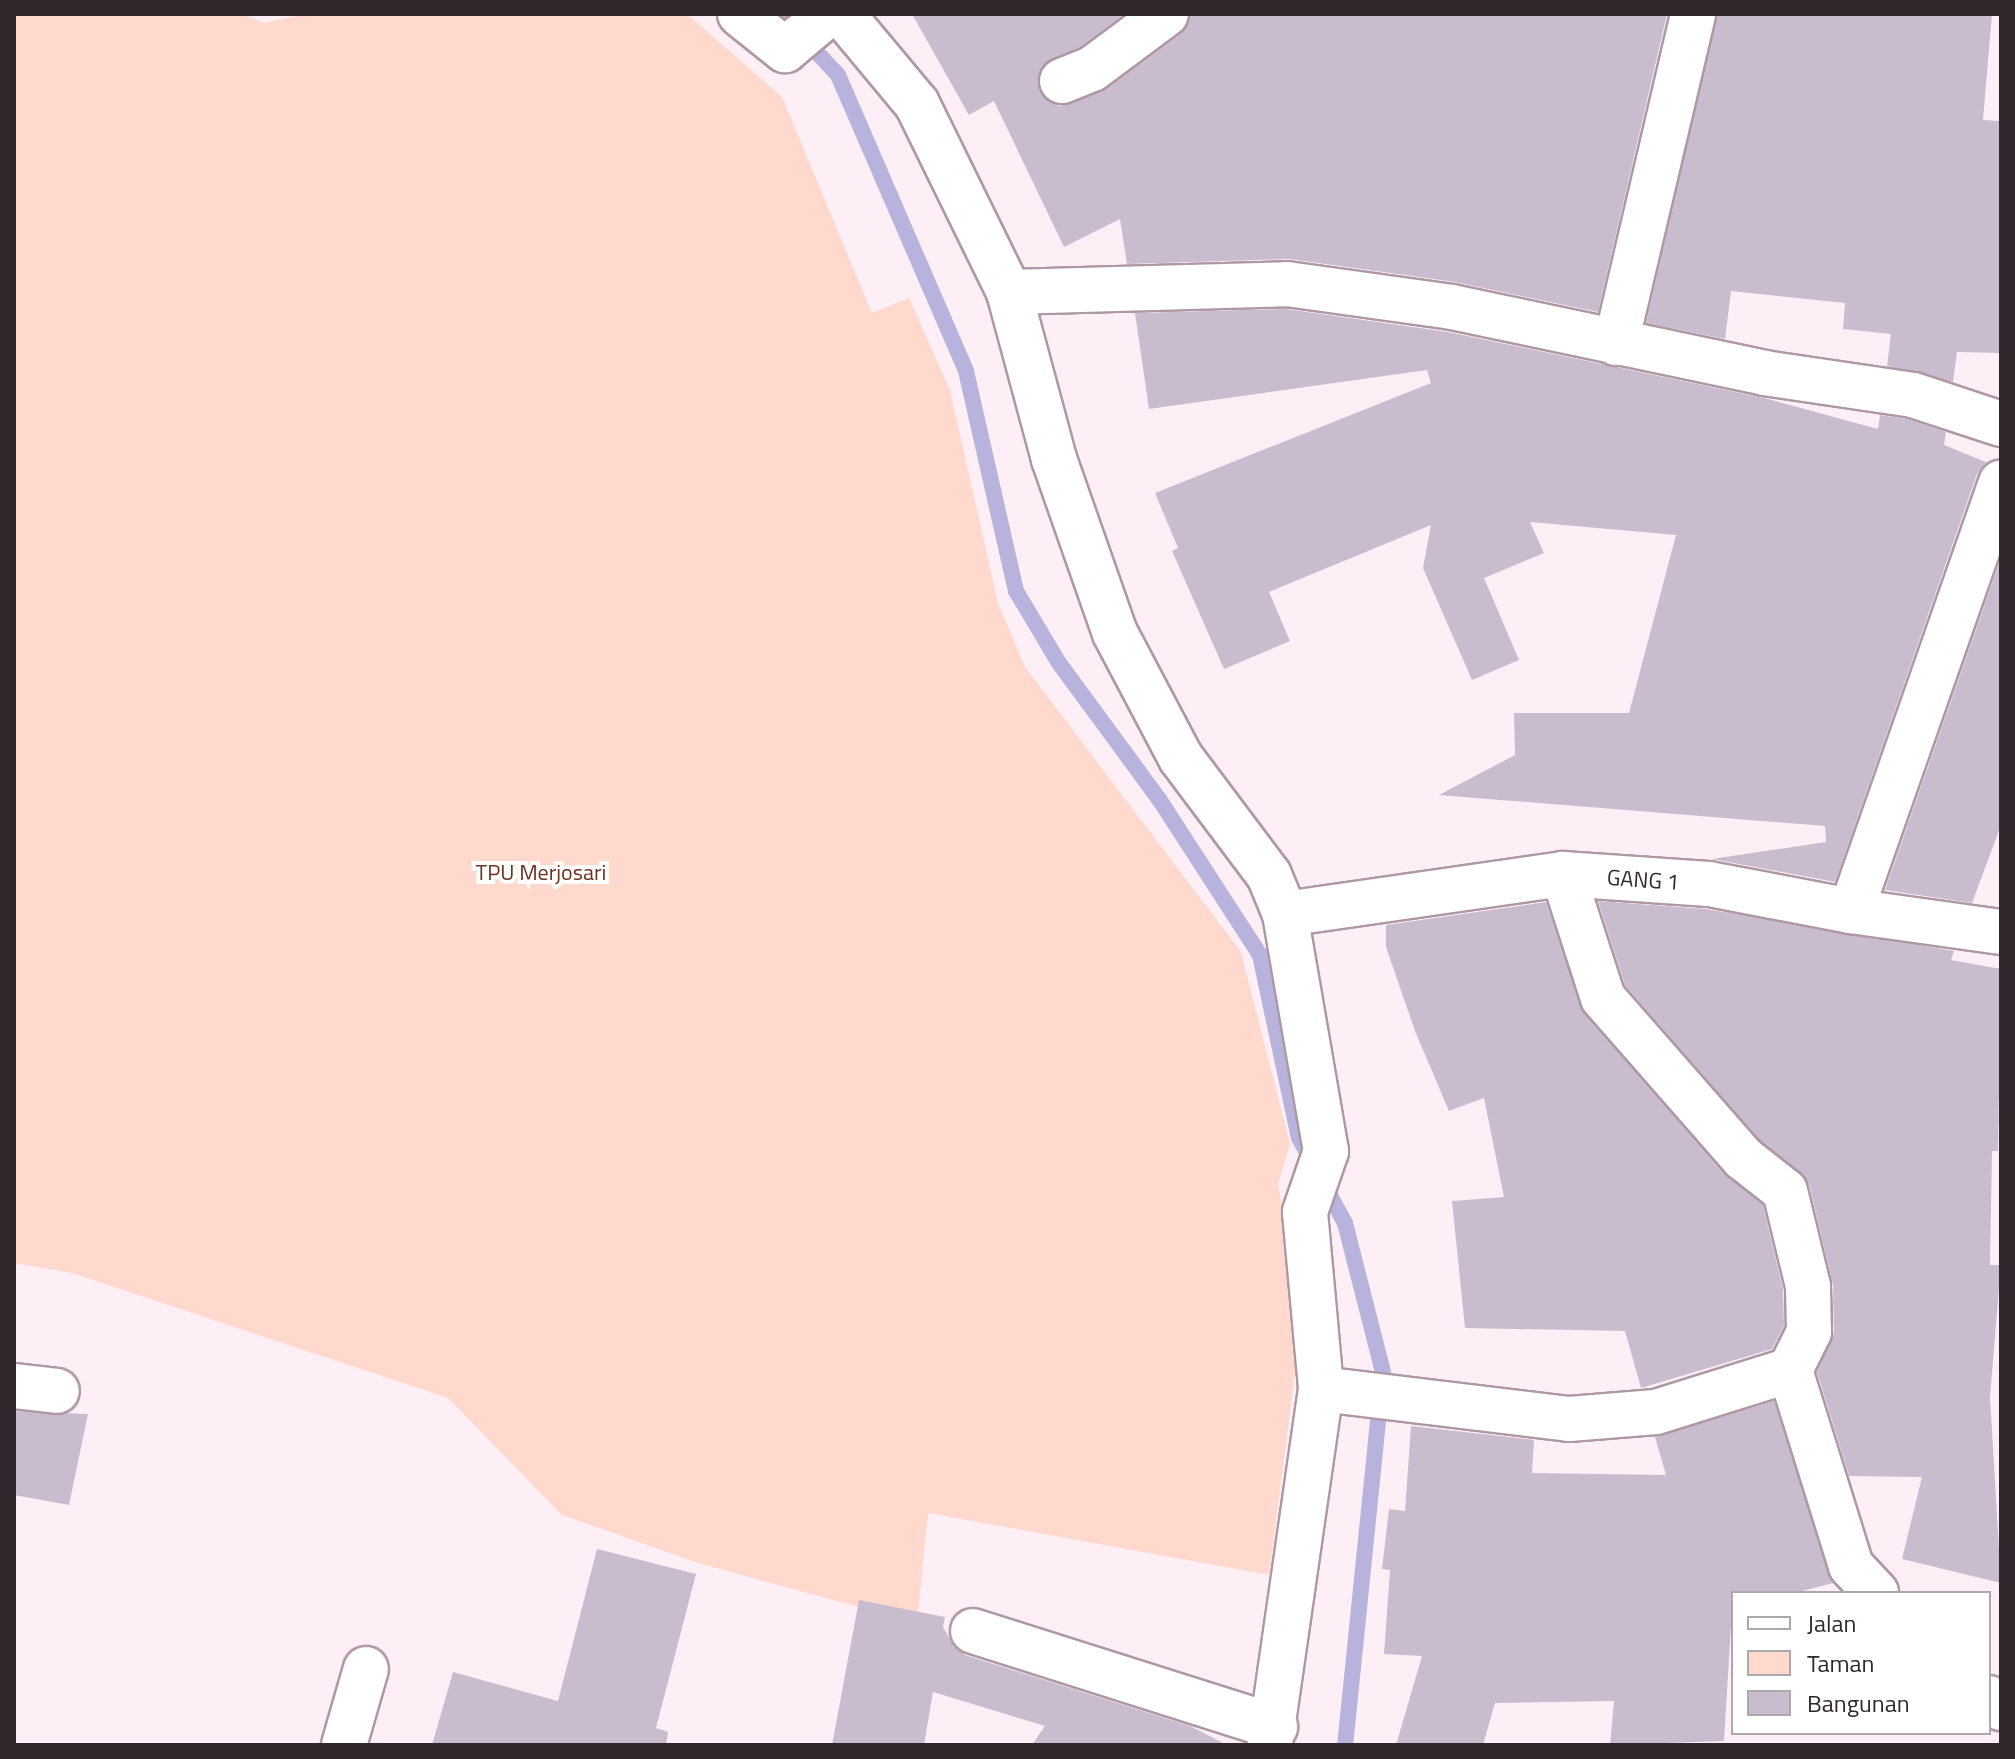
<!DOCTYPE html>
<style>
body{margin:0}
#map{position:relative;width:2015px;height:1759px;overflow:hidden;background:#feeff7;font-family:"Titillium Web",sans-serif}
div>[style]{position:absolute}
.green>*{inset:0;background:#ffd9ce}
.stream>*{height:16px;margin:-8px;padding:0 8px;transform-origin:8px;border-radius:8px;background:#b8b3dd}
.building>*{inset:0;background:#cabccf}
.roads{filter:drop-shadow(2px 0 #ae98a3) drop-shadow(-2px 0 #ae98a3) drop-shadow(0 2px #ae98a3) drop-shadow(0 -2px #ae98a3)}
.street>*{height:44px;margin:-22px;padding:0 22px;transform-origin:22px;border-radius:22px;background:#fff}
span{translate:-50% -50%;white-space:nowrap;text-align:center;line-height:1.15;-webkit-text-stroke:8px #fff;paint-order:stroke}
.park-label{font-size:22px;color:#6c321f}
.street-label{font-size:22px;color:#30282c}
.frame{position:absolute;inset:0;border:16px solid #30282c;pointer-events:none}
.legend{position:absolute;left:1731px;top:1591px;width:260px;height:144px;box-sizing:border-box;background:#fff;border:2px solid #aca9ab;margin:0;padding:10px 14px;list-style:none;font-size:24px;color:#30282c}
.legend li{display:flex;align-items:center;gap:16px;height:40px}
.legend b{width:40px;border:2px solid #aca9ab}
</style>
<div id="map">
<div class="green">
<i style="clip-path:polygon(14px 14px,243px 14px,263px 23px,306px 14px,687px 14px,782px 97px,872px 313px,909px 298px,950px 390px,998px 603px,1025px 667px,1241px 952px,1290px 1144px,1278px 1184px,1301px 1326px,1269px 1575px,928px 1513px,917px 1623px,698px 1563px,562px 1515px,448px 1398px,72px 1273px,14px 1263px)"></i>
</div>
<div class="stream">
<i style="left:781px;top:14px;width:83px;rotate:46.9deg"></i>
<i style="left:838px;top:75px;width:322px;rotate:66.6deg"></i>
<i style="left:966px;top:371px;width:226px;rotate:77.2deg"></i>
<i style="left:1016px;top:591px;width:84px;rotate:59.2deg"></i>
<i style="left:1059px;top:663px;width:169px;rotate:53.7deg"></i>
<i style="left:1159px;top:799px;width:186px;rotate:57.1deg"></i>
<i style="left:1260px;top:955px;width:187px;rotate:78deg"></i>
<i style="left:1299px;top:1138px;width:25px;rotate:61deg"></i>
<i style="left:1322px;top:1181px;width:48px;rotate:61.3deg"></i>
<i style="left:1345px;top:1223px;width:154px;rotate:75.7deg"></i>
<i style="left:1383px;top:1372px;width:375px;rotate:95.8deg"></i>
</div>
<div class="building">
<i style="clip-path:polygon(912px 14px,1124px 14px,1080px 47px,1042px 66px,1039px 91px,1059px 106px,1107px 89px,1181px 34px,1191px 14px,1667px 14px,1598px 312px,1455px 282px,1290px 259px,1127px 264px,1120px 219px,1064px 247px,994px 101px,969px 115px)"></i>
<i style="clip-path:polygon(1717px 14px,1992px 14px,1983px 120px,2001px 121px,2001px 353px,1957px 352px,1953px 382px,1887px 366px,1891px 334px,1843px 329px,1845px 303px,1731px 291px,1725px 339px,1646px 323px)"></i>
<i style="clip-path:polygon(1286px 309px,1448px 332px,1764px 398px,1878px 429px,1880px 415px,1907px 419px,1946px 432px,1944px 445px,1986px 462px,1977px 474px,1835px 882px,1712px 859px,1826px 842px,1825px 826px,1439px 795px,1515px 755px,1514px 713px,1629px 713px,1676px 535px,1530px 522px,1544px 553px,1484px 578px,1519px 660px,1472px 680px,1423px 568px,1431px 525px,1269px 592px,1290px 641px,1224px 669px,1172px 551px,1178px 548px,1155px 493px,1431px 383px,1427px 370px,1149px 409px,1135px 313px)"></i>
<i style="clip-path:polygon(2001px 558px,2001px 825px,1972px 903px,1885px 890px)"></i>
<i style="clip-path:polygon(1598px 901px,1706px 909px,1954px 951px,1951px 960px,2001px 969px,1998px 1151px,1992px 1151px,1990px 1265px,2001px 1265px,1990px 1397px,2001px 1583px,1902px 1559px,1922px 1477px,1849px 1476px,1817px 1372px,1834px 1332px,1833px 1285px,1809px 1184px,1760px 1140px,1625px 985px)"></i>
<i style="clip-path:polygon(1546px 902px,1584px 1014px,1724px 1174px,1763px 1205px,1783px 1289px,1784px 1326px,1772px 1349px,1641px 1388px,1625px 1331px,1465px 1328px,1452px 1201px,1504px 1197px,1484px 1098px,1449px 1111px,1415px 1031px,1386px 947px,1386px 925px)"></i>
<i style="clip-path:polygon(1774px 1401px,1833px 1583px,1795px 1593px,1733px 1593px,1724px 1741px,1610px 1745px,1614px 1701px,1495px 1703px,1483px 1745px,1396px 1745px,1422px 1656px,1384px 1654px,1390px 1570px,1382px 1569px,1389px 1509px,1405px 1511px,1411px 1426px,1534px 1440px,1532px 1473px,1666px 1475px,1655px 1437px)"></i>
<i style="clip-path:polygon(14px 1411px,88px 1414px,69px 1505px,14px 1495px)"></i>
<i style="clip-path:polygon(597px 1549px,696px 1574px,656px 1728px,668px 1732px,666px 1745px,432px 1745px,453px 1672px,558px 1701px)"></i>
<i style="clip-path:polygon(859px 1600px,945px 1617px,943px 1627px,954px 1647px,965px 1655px,1190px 1726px,1227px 1745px,1032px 1745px,1045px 1726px,933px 1692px,924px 1745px,832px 1745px)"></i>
</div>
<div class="roads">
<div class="street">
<i style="left:740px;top:14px;width:58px;rotate:38.7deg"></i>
<i style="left:785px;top:50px;width:56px;rotate:-39.9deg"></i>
<i style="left:842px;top:14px;width:117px;rotate:50.2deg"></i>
<i style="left:917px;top:104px;width:209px;rotate:63.9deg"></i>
<i style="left:1009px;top:292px;width:173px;rotate:74.9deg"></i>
<i style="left:1054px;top:459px;width:184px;rotate:70.7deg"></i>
<i style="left:1115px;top:633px;width:141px;rotate:62.2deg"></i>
<i style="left:1181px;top:758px;width:146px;rotate:53.1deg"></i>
<i style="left:1269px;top:875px;width:42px;rotate:67.7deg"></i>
<i style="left:1285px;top:914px;width:241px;rotate:80.2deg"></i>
<i style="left:1326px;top:1151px;width:65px;rotate:109deg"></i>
<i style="left:1305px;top:1212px;width:178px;rotate:84.8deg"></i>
<i style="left:1321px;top:1389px;width:360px;rotate:98.2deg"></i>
<i style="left:1062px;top:81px;width:32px;rotate:-22deg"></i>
<i style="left:1092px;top:69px;width:92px;rotate:-36.6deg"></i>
<i style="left:1009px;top:292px;width:278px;rotate:-1.6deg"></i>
<i style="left:1287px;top:284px;width:167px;rotate:7.9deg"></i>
<i style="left:1452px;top:307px;width:319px;rotate:11.9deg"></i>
<i style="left:1764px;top:373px;width:151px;rotate:8.4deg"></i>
<i style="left:1913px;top:395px;width:93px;rotate:18.2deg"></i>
<i style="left:1616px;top:343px;width:338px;rotate:-76.8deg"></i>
<i style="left:1563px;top:874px;width:130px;rotate:72.1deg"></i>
<i style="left:1603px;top:998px;width:213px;rotate:48.8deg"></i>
<i style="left:1743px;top:1158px;width:53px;rotate:38.2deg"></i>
<i style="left:1785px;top:1191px;width:98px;rotate:76.4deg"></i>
<i style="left:1808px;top:1286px;width:46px;rotate:88.8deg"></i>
<i style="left:1809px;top:1332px;width:42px;rotate:116.6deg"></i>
<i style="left:1790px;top:1370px;width:205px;rotate:72.7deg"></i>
<i style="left:1851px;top:1566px;width:37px;rotate:47deg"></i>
<i style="left:1851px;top:911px;width:454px;rotate:-70.7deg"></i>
<i style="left:1285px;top:914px;width:281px;rotate:-8.2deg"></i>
<i style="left:1563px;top:874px;width:146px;rotate:3.9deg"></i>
<i style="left:1709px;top:884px;width:145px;rotate:10.8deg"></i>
<i style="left:1851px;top:911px;width:151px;rotate:8deg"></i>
<i style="left:14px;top:1386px;width:43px;rotate:6.6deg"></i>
<i style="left:1321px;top:1389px;width:250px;rotate:6.9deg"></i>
<i style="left:1569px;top:1419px;width:87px;rotate:-4.6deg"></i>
<i style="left:1656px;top:1412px;width:140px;rotate:-17.4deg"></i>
<i style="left:973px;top:1631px;width:317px;rotate:17.6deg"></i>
<i style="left:1989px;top:1698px;width:16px;rotate:40deg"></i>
<i style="left:344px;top:1745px;width:79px;rotate:-73.9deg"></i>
</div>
</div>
<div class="park-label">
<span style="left:541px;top:873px">TPU Merjosari</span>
</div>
<div class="street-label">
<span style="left:1643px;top:880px;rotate:4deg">GANG 1</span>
</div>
<div class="frame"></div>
<ul class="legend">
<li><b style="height:10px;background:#fff"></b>Jalan</li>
<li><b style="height:22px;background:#ffd9ce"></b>Taman</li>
<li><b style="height:22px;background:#cabccf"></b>Bangunan</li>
</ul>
</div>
